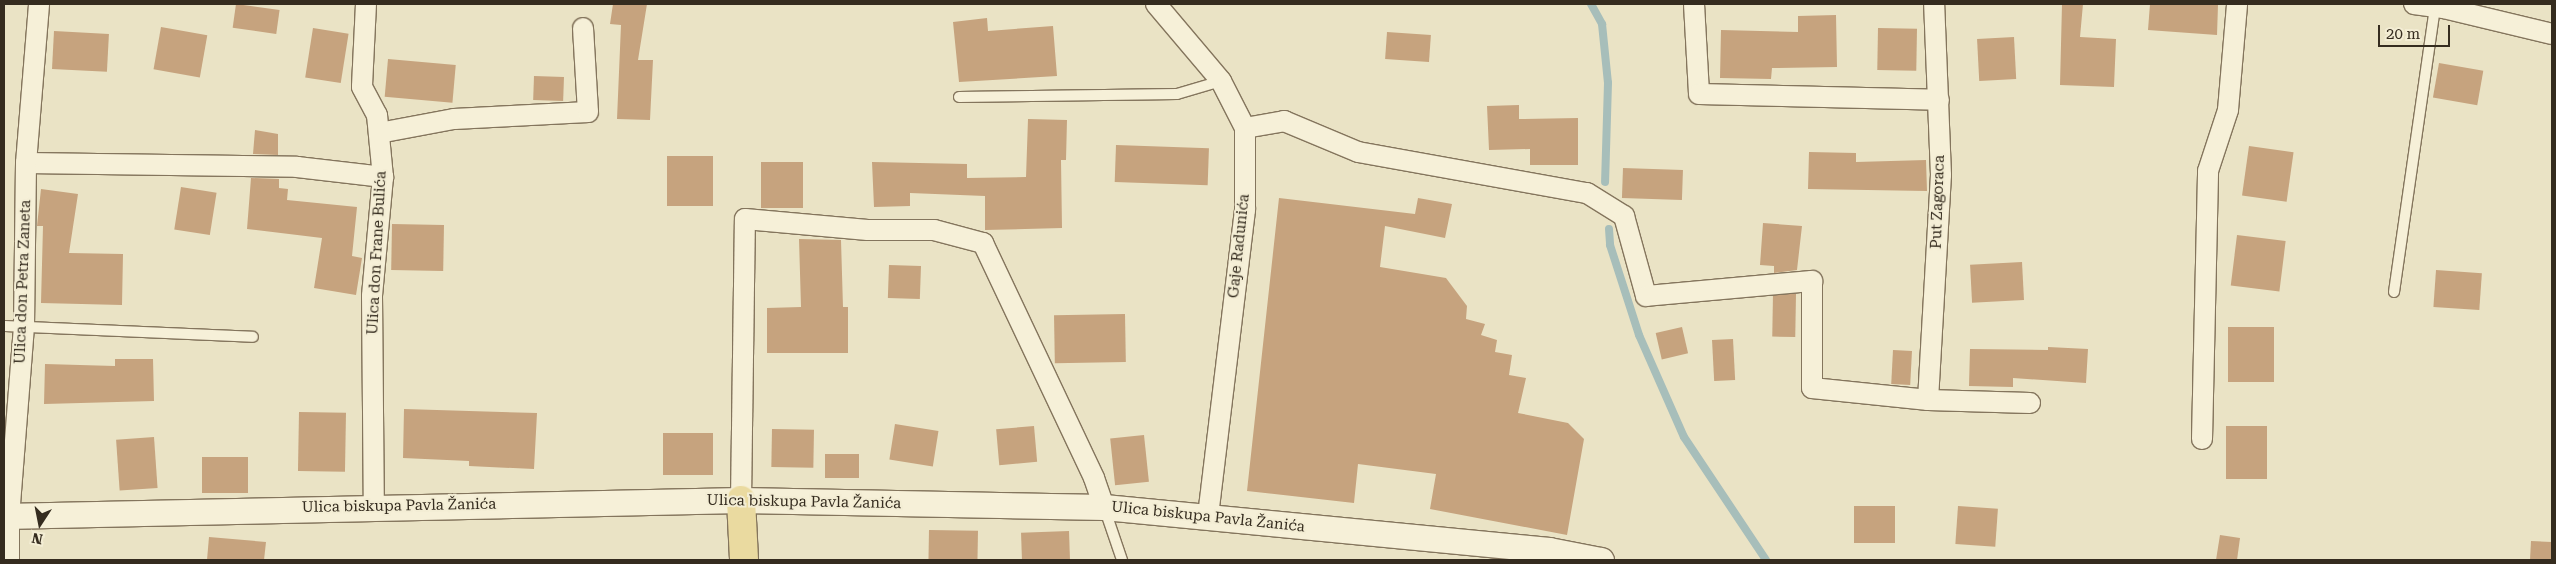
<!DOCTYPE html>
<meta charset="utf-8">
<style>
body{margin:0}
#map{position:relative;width:2556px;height:564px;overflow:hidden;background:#eae3c5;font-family:"Roboto Serif",serif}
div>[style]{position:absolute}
.stream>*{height:8px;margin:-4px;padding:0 4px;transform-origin:4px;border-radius:4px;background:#a7beba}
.building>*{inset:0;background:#c6a37e;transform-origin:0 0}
.roads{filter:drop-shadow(1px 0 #84755d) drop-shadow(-1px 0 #84755d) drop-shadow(0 1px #84755d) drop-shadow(0 -1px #84755d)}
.service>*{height:10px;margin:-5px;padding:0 5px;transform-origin:5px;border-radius:5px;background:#f6f0d8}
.minor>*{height:20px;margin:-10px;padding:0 10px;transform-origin:10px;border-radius:10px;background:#f6f0d8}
.tertiary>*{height:25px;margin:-12.5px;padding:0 12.5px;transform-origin:12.5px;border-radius:12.5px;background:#f6f0d8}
.primary>*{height:28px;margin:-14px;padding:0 14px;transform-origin:14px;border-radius:14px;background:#eadaa0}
span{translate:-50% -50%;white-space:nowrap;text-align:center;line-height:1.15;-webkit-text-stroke:4px #f3edd4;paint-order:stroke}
.street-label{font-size:15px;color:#352c1f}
.frame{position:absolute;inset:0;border:5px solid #352c1f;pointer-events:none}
.north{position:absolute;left:15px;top:499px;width:50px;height:50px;-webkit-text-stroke:4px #f3edd4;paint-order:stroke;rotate:191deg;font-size:14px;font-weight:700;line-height:20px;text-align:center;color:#352c1f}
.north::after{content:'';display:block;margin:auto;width:18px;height:22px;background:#352c1f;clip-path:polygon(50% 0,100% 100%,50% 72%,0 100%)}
.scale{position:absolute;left:2378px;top:25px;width:72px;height:22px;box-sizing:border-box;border:2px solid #352c1f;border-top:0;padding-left:6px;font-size:15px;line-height:18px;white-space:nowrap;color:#352c1f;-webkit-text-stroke:4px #f3edd4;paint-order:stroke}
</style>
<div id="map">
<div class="stream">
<i style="left:1591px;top:4px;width:23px;rotate:61deg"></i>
<i style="left:1602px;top:24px;width:59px;rotate:84.2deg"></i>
<i style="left:1608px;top:83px;width:99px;rotate:91.7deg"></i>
<i style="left:1609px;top:229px;width:16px;rotate:86deg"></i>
<i style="left:1610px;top:245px;width:95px;rotate:72.1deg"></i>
<i style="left:1639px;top:335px;width:111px;rotate:66.2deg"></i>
<i style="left:1684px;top:437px;width:148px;rotate:56.3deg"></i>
</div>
<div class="building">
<i style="left:236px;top:4px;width:44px;height:24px;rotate:8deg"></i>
<i style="clip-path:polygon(613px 4px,647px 4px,638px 60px,653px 60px,650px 120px,617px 119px,621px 25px,610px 24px)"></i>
<i style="clip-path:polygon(2062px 4px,2083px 4px,2080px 37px,2116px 39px,2114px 87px,2060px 85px)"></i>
<i style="clip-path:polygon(2150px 4px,2218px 5px,2217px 35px,2148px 30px)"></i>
<i style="clip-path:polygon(1836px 15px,1837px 67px,1772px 68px,1771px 79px,1720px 78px,1721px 30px,1798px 32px,1798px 16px)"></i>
<i style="clip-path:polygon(987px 18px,988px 31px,1053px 26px,1057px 76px,959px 82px,953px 22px)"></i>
<i style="left:161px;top:27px;width:47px;height:43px;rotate:10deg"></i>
<i style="left:313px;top:28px;width:36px;height:50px;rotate:9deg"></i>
<i style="left:1878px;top:28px;width:39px;height:42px;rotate:1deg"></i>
<i style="left:54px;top:31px;width:55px;height:38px;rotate:3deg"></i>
<i style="left:1387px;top:32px;width:44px;height:27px;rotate:4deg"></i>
<i style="left:2014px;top:37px;width:42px;height:37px;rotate:87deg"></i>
<i style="left:388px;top:59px;width:68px;height:38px;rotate:5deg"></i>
<i style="left:2439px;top:63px;width:45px;height:35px;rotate:10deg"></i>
<i style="left:534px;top:76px;width:30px;height:24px;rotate:2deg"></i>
<i style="clip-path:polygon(1519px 105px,1519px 119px,1578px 118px,1578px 165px,1530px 165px,1530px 149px,1489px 150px,1487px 106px)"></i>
<i style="clip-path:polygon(1028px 119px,1067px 120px,1066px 160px,1061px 160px,1062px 228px,985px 230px,985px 196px,910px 193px,910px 206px,874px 207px,872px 162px,967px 164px,967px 178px,1026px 177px)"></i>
<i style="clip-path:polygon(255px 130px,278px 134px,278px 155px,253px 154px)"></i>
<i style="left:1116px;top:145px;width:93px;height:37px;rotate:2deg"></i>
<i style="left:2249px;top:146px;width:45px;height:50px;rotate:8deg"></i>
<i style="clip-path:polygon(1809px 152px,1856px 153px,1856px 162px,1926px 160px,1927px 191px,1808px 189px)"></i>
<i style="left:667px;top:156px;width:46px;height:50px"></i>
<i style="left:761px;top:162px;width:42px;height:46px"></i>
<i style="left:1623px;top:168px;width:60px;height:30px;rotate:2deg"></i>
<i style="clip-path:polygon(251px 178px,279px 179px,279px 188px,288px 189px,287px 200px,357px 207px,352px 256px,362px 258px,356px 295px,314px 288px,322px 238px,247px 229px)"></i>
<i style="left:181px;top:187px;width:36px;height:43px;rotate:9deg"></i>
<i style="clip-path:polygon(41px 189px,78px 194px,69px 253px,123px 254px,122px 305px,41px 303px,43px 226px,37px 226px)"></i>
<i style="clip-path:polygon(1279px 198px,1415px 214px,1418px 198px,1452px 204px,1445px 238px,1385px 226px,1380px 267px,1446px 278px,1467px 306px,1466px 319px,1485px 324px,1481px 335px,1497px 340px,1495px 352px,1512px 355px,1509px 375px,1526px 378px,1518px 413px,1568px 423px,1584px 439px,1567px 535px,1430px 509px,1436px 474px,1358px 464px,1354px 503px,1247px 491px)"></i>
<i style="clip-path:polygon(1763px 223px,1802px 226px,1797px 270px,1774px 273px,1774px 266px,1760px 265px)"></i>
<i style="left:392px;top:224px;width:52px;height:46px;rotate:1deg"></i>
<i style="left:2237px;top:235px;width:49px;height:51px;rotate:7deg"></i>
<i style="clip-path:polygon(799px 239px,841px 240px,843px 307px,848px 307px,848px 353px,767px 353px,767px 308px,801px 307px)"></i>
<i style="left:2022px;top:262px;width:38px;height:52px;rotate:87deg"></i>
<i style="left:889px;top:265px;width:32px;height:33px;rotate:2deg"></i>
<i style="left:2436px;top:270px;width:46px;height:37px;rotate:4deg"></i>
<i style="left:1796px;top:294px;width:43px;height:23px;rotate:91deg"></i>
<i style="left:1125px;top:314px;width:48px;height:71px;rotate:89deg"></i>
<i style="left:1682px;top:327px;width:27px;height:27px;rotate:77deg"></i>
<i style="left:2228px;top:327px;width:46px;height:55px"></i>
<i style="left:1733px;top:339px;width:41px;height:21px;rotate:87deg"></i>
<i style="clip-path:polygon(2048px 347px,2088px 349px,2086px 383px,2013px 378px,2013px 387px,1969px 386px,1970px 349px,2048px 350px)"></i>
<i style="left:1893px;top:350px;width:19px;height:34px;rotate:3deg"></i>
<i style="clip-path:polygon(115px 359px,153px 359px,154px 401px,44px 404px,45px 364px,115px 366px)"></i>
<i style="clip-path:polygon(404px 409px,537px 413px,534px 469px,469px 466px,469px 461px,403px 458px)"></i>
<i style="left:299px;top:412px;width:47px;height:59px;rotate:1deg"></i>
<i style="left:895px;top:424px;width:44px;height:36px;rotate:9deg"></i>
<i style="left:1034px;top:426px;width:36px;height:38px;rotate:85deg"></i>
<i style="left:2226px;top:426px;width:41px;height:53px"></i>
<i style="left:772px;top:429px;width:42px;height:38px;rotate:1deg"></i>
<i style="left:663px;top:433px;width:50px;height:42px"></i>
<i style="left:1144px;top:435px;width:47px;height:34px;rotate:84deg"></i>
<i style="left:154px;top:437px;width:51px;height:38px;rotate:86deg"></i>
<i style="left:859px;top:454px;width:24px;height:34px;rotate:90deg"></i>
<i style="left:202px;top:457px;width:46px;height:36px"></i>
<i style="left:1854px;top:506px;width:41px;height:37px"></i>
<i style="left:1958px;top:506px;width:40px;height:38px;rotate:4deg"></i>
<i style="left:929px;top:530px;width:49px;height:30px;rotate:1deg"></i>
<i style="left:1069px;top:531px;width:29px;height:48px;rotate:88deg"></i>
<i style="clip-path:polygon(2220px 535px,2240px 538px,2237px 560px,2216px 560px)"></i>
<i style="clip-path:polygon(209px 537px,266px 542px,264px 560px,207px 560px)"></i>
<i style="left:2531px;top:541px;width:21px;height:19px;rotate:3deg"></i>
</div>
<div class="roads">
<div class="service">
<i style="left:959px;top:97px;width:218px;rotate:-0.8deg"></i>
<i style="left:1177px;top:94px;width:46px;rotate:-16.5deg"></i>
<i style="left:2394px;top:292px;width:289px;rotate:-81.8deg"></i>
<i style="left:4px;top:326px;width:249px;rotate:2.5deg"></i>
<i style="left:1104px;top:507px;width:56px;rotate:71.2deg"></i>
</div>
<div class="minor">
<i style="left:366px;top:4px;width:83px;rotate:92.8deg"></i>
<i style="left:362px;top:87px;width:32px;rotate:62deg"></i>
<i style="left:377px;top:115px;width:62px;rotate:84.5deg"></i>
<i style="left:383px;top:177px;width:120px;rotate:95.3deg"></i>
<i style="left:372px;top:296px;width:210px;rotate:89.5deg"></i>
<i style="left:1156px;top:4px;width:101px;rotate:49.8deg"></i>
<i style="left:1221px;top:81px;width:53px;rotate:62.9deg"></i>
<i style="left:1245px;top:128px;width:82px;rotate:90deg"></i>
<i style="left:1245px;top:210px;width:308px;rotate:96.9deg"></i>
<i style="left:1694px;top:4px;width:90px;rotate:86.8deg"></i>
<i style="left:1699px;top:94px;width:240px;rotate:1.4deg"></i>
<i style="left:2414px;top:4px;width:30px;rotate:8deg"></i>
<i style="left:2444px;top:8px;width:111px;rotate:13.5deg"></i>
<i style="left:1245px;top:128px;width:40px;rotate:-10deg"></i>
<i style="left:1284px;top:121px;width:80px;rotate:22.7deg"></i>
<i style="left:1358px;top:152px;width:233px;rotate:10.2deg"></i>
<i style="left:1587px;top:193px;width:44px;rotate:31.9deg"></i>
<i style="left:1624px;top:216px;width:83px;rotate:74.6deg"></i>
<i style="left:1646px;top:296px;width:167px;rotate:-5.2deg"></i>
<i style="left:1812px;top:281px;width:107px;rotate:90deg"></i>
<i style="left:1812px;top:388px;width:117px;rotate:5.9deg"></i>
<i style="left:1928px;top:400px;width:102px;rotate:1.7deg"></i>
<i style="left:379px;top:133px;width:76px;rotate:-10.6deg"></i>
<i style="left:454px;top:119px;width:134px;rotate:-3deg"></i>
<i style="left:588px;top:112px;width:84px;rotate:-93.4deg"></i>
<i style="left:26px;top:163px;width:271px;rotate:0.8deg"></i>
<i style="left:297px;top:167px;width:87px;rotate:6.6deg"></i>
<i style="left:1928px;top:400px;width:225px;rotate:-86.7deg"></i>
<i style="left:1941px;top:175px;width:171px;rotate:-92.3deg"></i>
<i style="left:2202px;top:439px;width:268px;rotate:-88.7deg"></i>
<i style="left:2208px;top:171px;width:64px;rotate:-71.8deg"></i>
<i style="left:2228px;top:110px;width:106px;rotate:-85.1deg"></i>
<i style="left:741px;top:500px;width:281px;rotate:-89.2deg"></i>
<i style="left:745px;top:219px;width:123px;rotate:5.1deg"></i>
<i style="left:868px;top:230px;width:66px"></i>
<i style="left:934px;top:230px;width:51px;rotate:14.9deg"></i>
<i style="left:983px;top:243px;width:260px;rotate:64.7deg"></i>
<i style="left:1094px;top:478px;width:31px;rotate:71deg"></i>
<i style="left:9px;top:560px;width:43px;rotate:-90deg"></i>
<i style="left:9px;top:517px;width:191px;rotate:-85.5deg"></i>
<i style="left:24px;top:327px;width:164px;rotate:-89.3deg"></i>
<i style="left:26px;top:163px;width:160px;rotate:-85.3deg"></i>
</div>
<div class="tertiary">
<i style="left:4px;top:516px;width:737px;rotate:-1.24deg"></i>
<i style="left:741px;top:500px;width:363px;rotate:1.1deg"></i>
<i style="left:1104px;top:507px;width:447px;rotate:5.5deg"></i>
<i style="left:1549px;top:550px;width:53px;rotate:10.9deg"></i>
</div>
<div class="primary">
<i style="left:741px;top:500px;width:60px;rotate:87.1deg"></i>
</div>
</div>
<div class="street-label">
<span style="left:1938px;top:202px;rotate:-88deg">Put Zagoraca</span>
<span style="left:1239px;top:246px;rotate:-84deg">Gaje Radunića</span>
<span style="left:377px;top:253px;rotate:-87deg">Ulica don Frane Bulića</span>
<span style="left:23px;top:282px;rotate:-88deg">Ulica don Petra Zaneta</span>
<span style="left:804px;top:502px;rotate:1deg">Ulica biskupa Pavla Žanića</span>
<span style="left:399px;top:506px;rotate:-1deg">Ulica biskupa Pavla Žanića</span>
<span style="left:1208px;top:517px;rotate:6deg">Ulica biskupa Pavla Žanića</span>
</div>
<div class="frame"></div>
<div class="north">N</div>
<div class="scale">20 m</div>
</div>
